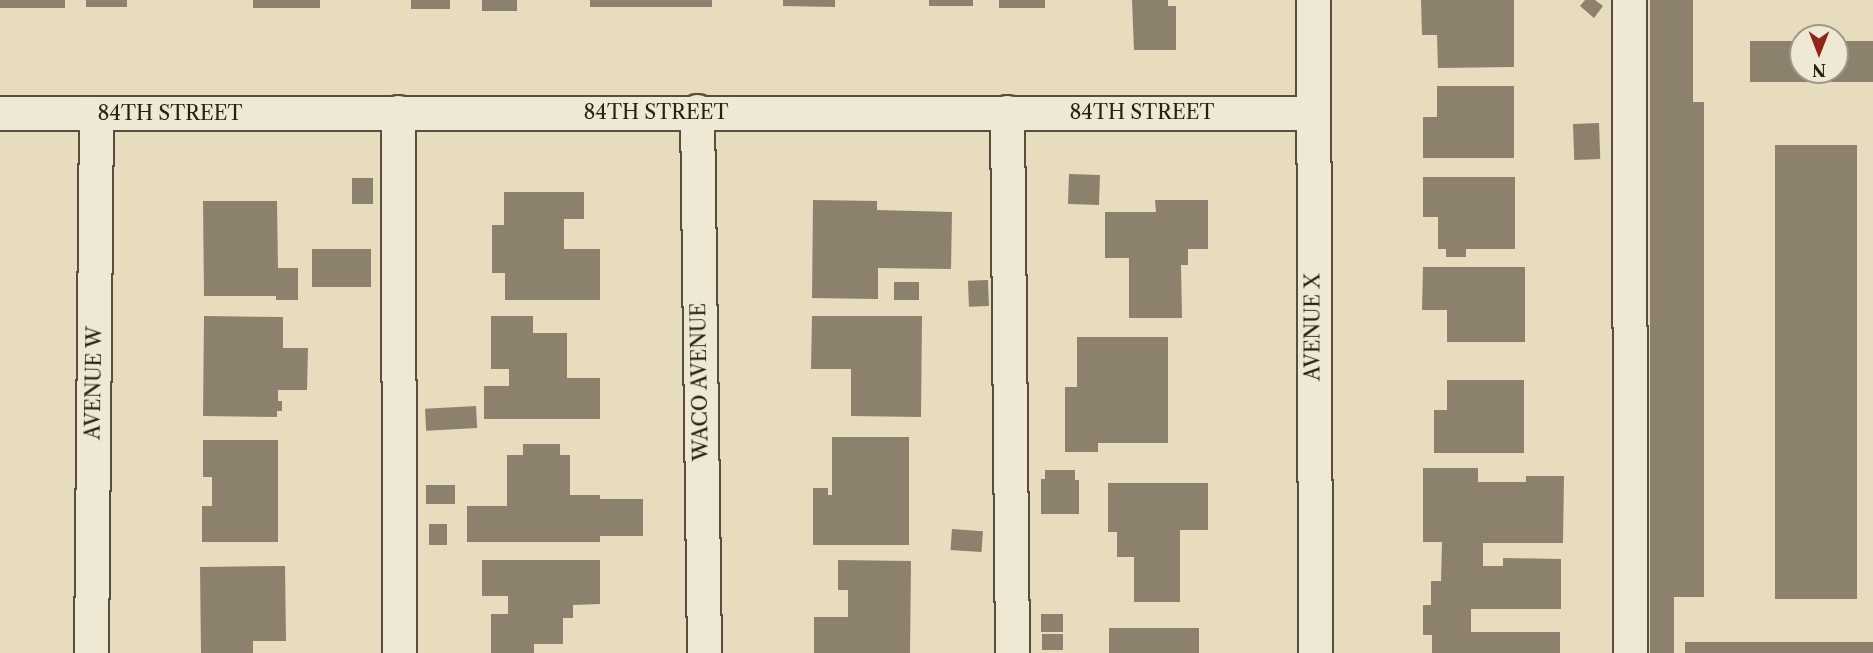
<!DOCTYPE html>
<style>
body{margin:0}
#map{position:relative;width:1873px;height:653px;overflow:hidden;background:#e7dcbe;font-family:"Libre Caslon Text",serif}
div>[style]{position:absolute}
.building>*{inset:0;background:#8c816c;transform-origin:0 0}
.roads{filter:drop-shadow(2px 0 #584e3e) drop-shadow(-2px 0 #584e3e) drop-shadow(0 2px #584e3e) drop-shadow(0 -2px #584e3e)}
.minor>*{height:33px;margin:-16.5px;padding:0 16.5px;transform-origin:16.5px;border-radius:16.5px;background:#efe8d5}
span{translate:-50% -50%;white-space:nowrap;text-align:center;line-height:1.15;-webkit-text-stroke:4.5px #efe8d5;paint-order:stroke}
.street-label{font-size:20px;color:#291f14}
.north{position:absolute;left:1789px;top:24px;width:60px;height:60px;box-sizing:border-box;background:#efe8d5;border:2px solid #a09888;border-radius:50%;rotate:180deg;font-size:16px;font-weight:700;line-height:24px;text-align:center;color:#291f14}
.north::after{content:'';display:block;margin:auto;width:21px;height:27px;background:#8f2418;clip-path:polygon(50% 0,100% 100%,50% 72%,0 100%)}
</style>
<div id="map">
<div class="building">
<i style="left:0;top:0;width:65px;height:8px"></i>
<i style="left:86px;top:0;width:41px;height:7px"></i>
<i style="left:253px;top:0;width:67px;height:8px"></i>
<i style="left:411px;top:0;width:39px;height:9px"></i>
<i style="left:482px;top:0;width:35px;height:11px"></i>
<i style="left:590px;top:0;width:122px;height:7px"></i>
<i style="clip-path:polygon(783px 0,835px 0,835px 7px,783px 6px)"></i>
<i style="left:929px;top:0;width:44px;height:6px"></i>
<i style="left:999px;top:0;width:46px;height:8px"></i>
<i style="clip-path:polygon(1132px 0,1168px 0,1168px 6px,1176px 6px,1176px 50px,1134px 50px)"></i>
<i style="clip-path:polygon(1421px 0,1514px 0,1514px 67px,1438px 68px,1437px 35px,1422px 35px)"></i>
<i style="clip-path:polygon(1585px 0,1595px 0,1603px 6px,1594px 18px,1580px 6px)"></i>
<i style="clip-path:polygon(1650px 0,1693px 0,1693px 102px,1704px 102px,1704px 597px,1674px 597px,1674px 653px,1650px 653px)"></i>
<i style="clip-path:polygon(1750px 41px,1801px 41px,1801px 72px,1837px 72px,1837px 41px,1873px 41px,1873px 82px,1750px 82px)"></i>
<i style="clip-path:polygon(1437px 86px,1514px 86px,1514px 158px,1423px 158px,1423px 117px,1437px 117px)"></i>
<i style="left:1599px;top:123px;width:36px;height:26px;rotate:88deg"></i>
<i style="left:1775px;top:145px;width:82px;height:454px"></i>
<i style="left:1069px;top:174px;width:31px;height:30px;rotate:2deg"></i>
<i style="clip-path:polygon(1423px 177px,1515px 177px,1515px 249px,1466px 249px,1466px 257px,1446px 257px,1446px 249px,1438px 249px,1438px 217px,1423px 217px)"></i>
<i style="left:352px;top:178px;width:21px;height:26px"></i>
<i style="clip-path:polygon(504px 192px,584px 192px,584px 219px,564px 219px,564px 249px,600px 249px,600px 300px,505px 300px,505px 273px,492px 273px,492px 225px,504px 225px)"></i>
<i style="clip-path:polygon(813px 200px,877px 201px,877px 210px,952px 212px,951px 269px,878px 268px,878px 299px,812px 298px)"></i>
<i style="clip-path:polygon(1155px 200px,1208px 200px,1208px 249px,1188px 249px,1188px 265px,1181px 265px,1182px 318px,1129px 318px,1129px 258px,1105px 258px,1105px 212px,1156px 212px)"></i>
<i style="clip-path:polygon(203px 201px,277px 201px,278px 268px,298px 268px,298px 300px,276px 300px,276px 296px,204px 296px)"></i>
<i style="left:371px;top:249px;width:38px;height:59px;rotate:90deg"></i>
<i style="clip-path:polygon(1423px 267px,1525px 267px,1525px 342px,1447px 342px,1447px 310px,1422px 310px)"></i>
<i style="left:988px;top:280px;width:26px;height:20px;rotate:88deg"></i>
<i style="left:894px;top:282px;width:25px;height:18px"></i>
<i style="clip-path:polygon(204px 316px,283px 317px,283px 348px,308px 348px,307px 390px,278px 390px,278px 401px,282px 401px,282px 411px,277px 411px,277px 417px,203px 416px)"></i>
<i style="clip-path:polygon(491px 316px,533px 316px,533px 333px,567px 333px,567px 378px,600px 378px,600px 419px,484px 419px,484px 386px,509px 386px,509px 369px,491px 369px)"></i>
<i style="clip-path:polygon(812px 316px,922px 316px,921px 417px,851px 416px,851px 369px,811px 369px)"></i>
<i style="clip-path:polygon(1077px 337px,1168px 337px,1168px 443px,1098px 443px,1098px 452px,1065px 452px,1065px 387px,1077px 387px)"></i>
<i style="clip-path:polygon(1447px 380px,1524px 380px,1524px 453px,1434px 453px,1434px 410px,1447px 410px)"></i>
<i style="left:476px;top:406px;width:22px;height:51px;rotate:87deg"></i>
<i style="clip-path:polygon(832px 437px,909px 437px,909px 545px,813px 545px,813px 488px,828px 488px,828px 495px,832px 495px)"></i>
<i style="clip-path:polygon(203px 440px,278px 440px,278px 542px,202px 542px,202px 506px,212px 506px,212px 477px,203px 477px)"></i>
<i style="clip-path:polygon(523px 444px,560px 444px,560px 455px,570px 455px,570px 495px,600px 495px,600px 499px,643px 499px,643px 536px,600px 536px,600px 542px,467px 542px,467px 506px,507px 506px,507px 455px,523px 455px)"></i>
<i style="clip-path:polygon(1423px 468px,1478px 468px,1478px 482px,1526px 482px,1526px 476px,1564px 476px,1563px 543px,1483px 543px,1483px 566px,1503px 566px,1503px 558px,1561px 559px,1561px 609px,1471px 609px,1471px 632px,1560px 632px,1560px 653px,1432px 653px,1432px 635px,1423px 635px,1423px 605px,1431px 605px,1431px 581px,1441px 581px,1442px 542px,1423px 542px)"></i>
<i style="clip-path:polygon(1045px 470px,1075px 470px,1075px 480px,1079px 480px,1079px 514px,1041px 514px,1041px 479px,1045px 479px)"></i>
<i style="clip-path:polygon(1108px 483px,1208px 483px,1208px 530px,1180px 530px,1180px 602px,1134px 602px,1134px 557px,1117px 557px,1117px 532px,1108px 532px)"></i>
<i style="left:455px;top:485px;width:19px;height:29px;rotate:90deg"></i>
<i style="left:429px;top:524px;width:18px;height:21px"></i>
<i style="left:952px;top:529px;width:31px;height:21px;rotate:4deg"></i>
<i style="clip-path:polygon(482px 560px,600px 560px,600px 604px,573px 605px,573px 618px,563px 618px,563px 644px,534px 644px,534px 653px,491px 653px,491px 614px,508px 614px,508px 596px,482px 596px)"></i>
<i style="clip-path:polygon(838px 560px,911px 561px,910px 653px,814px 653px,814px 617px,848px 617px,848px 590px,838px 590px)"></i>
<i style="clip-path:polygon(285px 566px,286px 641px,253px 641px,253px 653px,201px 653px,200px 567px)"></i>
<i style="left:1041px;top:614px;width:22px;height:18px"></i>
<i style="left:1109px;top:628px;width:90px;height:25px"></i>
<i style="left:1042px;top:634px;width:21px;height:16px"></i>
<i style="left:1685px;top:642px;width:188px;height:11px"></i>
</div>
<div class="roads">
<div class="minor">
<i style="left:1313px;top:0;width:653px;rotate:89.82deg"></i>
<i style="left:1629px;top:0;width:653px;rotate:89.91deg"></i>
<i style="left:697px;top:111px;width:542px;rotate:89.26deg"></i>
<i style="left:398px;top:112px;width:541px;rotate:89.89deg"></i>
<i style="left:1007px;top:112px;width:541px;rotate:89.47deg"></i>
<i style="left:0;top:113px;width:1313px"></i>
<i style="left:91px;top:653px;width:540px;rotate:-89.47deg"></i>
</div>
</div>
<div class="street-label">
<span style="left:656px;top:112px">84TH STREET</span>
<span style="left:1142px;top:112px">84TH STREET</span>
<span style="left:170px;top:113px">84TH STREET</span>
<span style="left:1313px;top:327px;rotate:-90deg">AVENUE X</span>
<span style="left:700px;top:382px;rotate:-91deg">WACO AVENUE</span>
<span style="left:94px;top:383px;rotate:-89deg">AVENUE W</span>
</div>
<div class="north">N</div>
</div>
